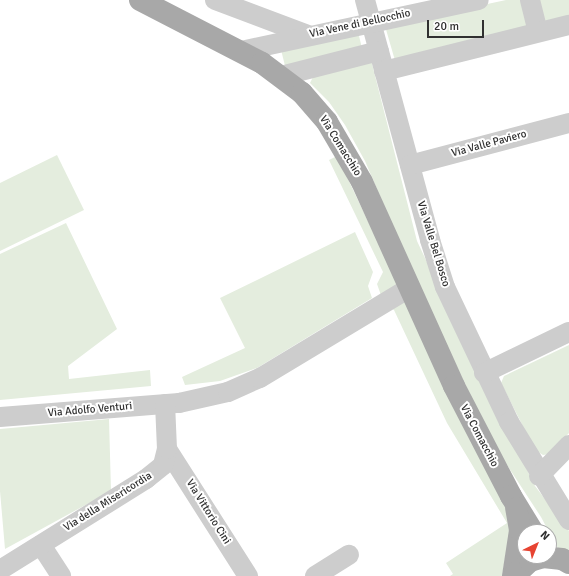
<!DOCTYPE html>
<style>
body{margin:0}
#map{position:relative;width:569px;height:576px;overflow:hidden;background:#fff;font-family:Signika,sans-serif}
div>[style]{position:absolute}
.green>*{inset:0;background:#e4edde;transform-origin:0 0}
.minor>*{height:20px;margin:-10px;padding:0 10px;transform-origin:10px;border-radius:10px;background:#cdcdcd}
.major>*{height:22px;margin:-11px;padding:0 11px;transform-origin:11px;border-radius:11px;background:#a8a8a8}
span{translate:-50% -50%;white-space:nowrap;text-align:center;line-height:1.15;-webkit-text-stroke:4px #fff;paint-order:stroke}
.street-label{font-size:11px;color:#303030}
.north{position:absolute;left:517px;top:524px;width:40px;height:40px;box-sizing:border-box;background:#fff;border:1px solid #acacac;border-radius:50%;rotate:43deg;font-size:11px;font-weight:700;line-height:16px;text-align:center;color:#303030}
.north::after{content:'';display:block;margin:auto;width:14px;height:18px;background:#e74432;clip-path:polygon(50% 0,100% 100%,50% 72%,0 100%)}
.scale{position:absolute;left:427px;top:20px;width:57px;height:18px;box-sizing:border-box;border:2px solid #303030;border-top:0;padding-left:5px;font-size:12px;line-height:14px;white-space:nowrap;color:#303030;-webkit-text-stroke:3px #fff;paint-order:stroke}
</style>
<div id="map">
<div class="green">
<i style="clip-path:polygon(506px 0,526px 0,532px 27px,396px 64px,385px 26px)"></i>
<i style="clip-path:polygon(537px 0,569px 0,569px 19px,543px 26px)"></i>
<i style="left:358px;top:32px;width:16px;height:79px;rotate:76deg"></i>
<i style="clip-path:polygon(371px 60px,417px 241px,470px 354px,535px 486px,569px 531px,569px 559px,557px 547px,541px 517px,494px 445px,418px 285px,365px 161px,345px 125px,329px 102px,310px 83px,314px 75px)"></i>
<i style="clip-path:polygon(57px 155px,84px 210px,0 251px,0 183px)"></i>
<i style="clip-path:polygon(337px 156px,401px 291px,383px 301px,377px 284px,383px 272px,329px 160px)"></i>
<i style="clip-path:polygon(66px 223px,117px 329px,68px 366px,69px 379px,150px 370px,151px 386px,0 400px,0 254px)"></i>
<i style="clip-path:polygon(355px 232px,373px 272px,368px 286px,372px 298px,257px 368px,220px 381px,185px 385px,182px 377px,245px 348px,220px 298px)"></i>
<i style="clip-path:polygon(404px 297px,513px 512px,502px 576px,450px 576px,453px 574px,446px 563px,507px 523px,447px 423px,394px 310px,387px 305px)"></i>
<i style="clip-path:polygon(569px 345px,569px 433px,550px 454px,543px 455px,535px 450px,501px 383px,504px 376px)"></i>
<i style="clip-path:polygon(109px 419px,111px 491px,5px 549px,0 491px,0 429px)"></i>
</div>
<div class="minor">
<i style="left:215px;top:0;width:99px;rotate:20.6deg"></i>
<i style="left:365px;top:0;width:249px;rotate:74.8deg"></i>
<i style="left:430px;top:240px;width:49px;rotate:72.3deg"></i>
<i style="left:445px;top:287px;width:149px;rotate:64.6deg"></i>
<i style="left:509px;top:422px;width:115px;rotate:58.5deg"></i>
<i style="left:530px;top:0;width:33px;rotate:76deg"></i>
<i style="left:241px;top:51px;width:243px;rotate:-12.1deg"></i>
<i style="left:384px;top:71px;width:191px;rotate:-14deg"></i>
<i style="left:281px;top:76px;width:101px;rotate:-14.3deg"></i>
<i style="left:410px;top:165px;width:164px;rotate:-14.8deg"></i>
<i style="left:484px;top:373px;width:94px;rotate:-25.8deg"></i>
<i style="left:0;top:417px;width:180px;rotate:-4.5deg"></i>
<i style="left:179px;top:403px;width:50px;rotate:-12.7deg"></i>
<i style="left:228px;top:392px;width:35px;rotate:-24deg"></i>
<i style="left:260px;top:378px;width:174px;rotate:-31.1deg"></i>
<i style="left:167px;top:449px;width:151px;rotate:57.5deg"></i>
<i style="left:539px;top:476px;width:43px;rotate:-45.9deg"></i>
<i style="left:41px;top:545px;width:37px;rotate:57deg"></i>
<i style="left:0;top:570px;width:172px;rotate:-31.9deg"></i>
<i style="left:146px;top:479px;width:22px;rotate:-39deg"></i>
<i style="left:163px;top:465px;width:16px;rotate:-76deg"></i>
<i style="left:167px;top:449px;width:45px;rotate:-92.5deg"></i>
<i style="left:315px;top:576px;width:40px;rotate:-32deg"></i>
</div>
<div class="major">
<i style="left:140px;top:0;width:137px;rotate:27.3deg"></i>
<i style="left:262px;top:63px;width:50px;rotate:36.9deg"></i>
<i style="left:302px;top:93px;width:38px;rotate:49deg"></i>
<i style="left:327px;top:122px;width:69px;rotate:59.7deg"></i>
<i style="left:362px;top:182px;width:224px;rotate:65.7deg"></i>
<i style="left:454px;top:386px;width:124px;rotate:62.6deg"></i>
<i style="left:511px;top:496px;width:42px;rotate:58.6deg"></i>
<i style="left:513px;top:576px;width:47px;rotate:-81.3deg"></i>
<i style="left:520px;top:530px;width:22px;rotate:-100deg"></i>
<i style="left:514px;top:576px;width:22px;rotate:-43deg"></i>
<i style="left:530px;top:561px;width:14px;rotate:-17deg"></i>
<i style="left:543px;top:557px;width:19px;rotate:6deg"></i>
<i style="left:562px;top:559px;width:8px;rotate:30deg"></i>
</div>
<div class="street-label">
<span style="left:360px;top:24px;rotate:-12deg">Via Vene di Bellocchio</span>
<span style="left:489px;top:144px;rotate:-15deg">Via Valle Paviero</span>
<span style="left:340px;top:146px;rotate:58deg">Via Comacchio</span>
<span style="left:433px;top:244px;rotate:73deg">Via Valle Bel Bosco</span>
<span style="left:90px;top:410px;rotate:-5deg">Via Adolfo Venturi</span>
<span style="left:479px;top:436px;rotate:62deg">Via Comacchio</span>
<span style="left:108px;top:502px;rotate:-32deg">Via della Misericordia</span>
<span style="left:208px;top:512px;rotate:58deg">Via Vittorio Cini</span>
</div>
<div class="north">N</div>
<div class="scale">20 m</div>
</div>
